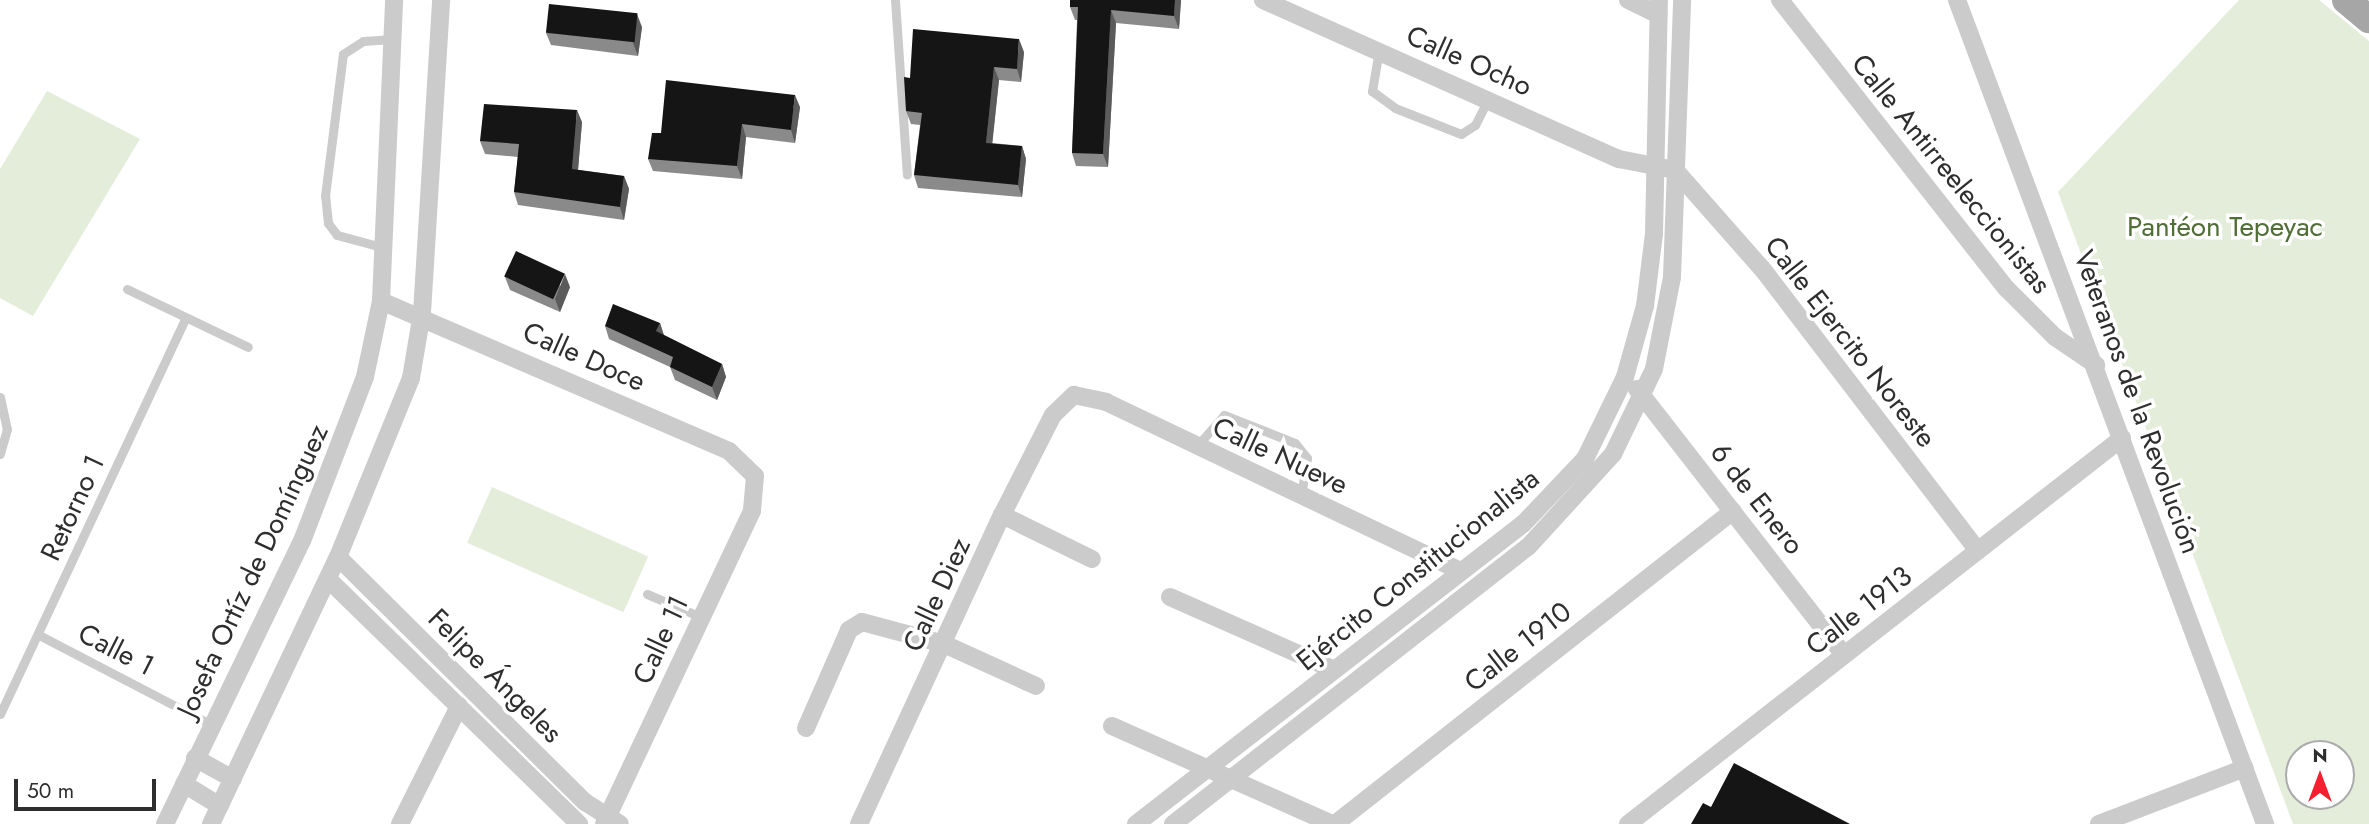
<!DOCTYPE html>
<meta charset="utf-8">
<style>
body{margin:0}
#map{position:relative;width:2369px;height:824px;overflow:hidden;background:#fff;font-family:Jost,sans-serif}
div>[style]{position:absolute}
.green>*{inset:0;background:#e4edda;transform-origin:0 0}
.lane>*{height:9px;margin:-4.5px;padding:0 4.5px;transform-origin:4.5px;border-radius:4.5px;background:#cbcbcb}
.street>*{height:18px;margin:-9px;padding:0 9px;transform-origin:9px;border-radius:9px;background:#cbcbcb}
.primary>*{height:28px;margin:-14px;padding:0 14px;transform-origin:14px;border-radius:14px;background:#a6a6a6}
.wall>*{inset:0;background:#8a8a8a}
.shaded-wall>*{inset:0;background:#5b5b5b}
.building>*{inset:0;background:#151515;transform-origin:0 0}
span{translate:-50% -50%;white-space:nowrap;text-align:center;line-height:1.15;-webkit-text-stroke:7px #fff;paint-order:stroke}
.street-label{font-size:28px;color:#2e2e2e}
.park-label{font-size:28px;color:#516e37}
.north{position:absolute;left:2285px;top:740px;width:70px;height:70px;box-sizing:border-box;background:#fff;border:2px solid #ababab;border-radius:50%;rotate:0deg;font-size:19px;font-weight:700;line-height:28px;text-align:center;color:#2e2e2e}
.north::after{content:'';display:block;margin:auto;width:24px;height:32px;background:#f61f2f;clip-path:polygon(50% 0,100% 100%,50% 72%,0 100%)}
.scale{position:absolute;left:14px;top:779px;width:142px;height:32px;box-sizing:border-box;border:4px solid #2e2e2e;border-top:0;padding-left:9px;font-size:21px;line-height:24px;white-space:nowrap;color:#2e2e2e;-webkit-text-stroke:5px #fff;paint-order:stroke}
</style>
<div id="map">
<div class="green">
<i style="clip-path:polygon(evenodd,2239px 0,2319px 0,2369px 41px,2369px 824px,2293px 824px,2058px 192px,2239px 0,2299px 754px,2341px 754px,2341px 796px,2299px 796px,2299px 754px)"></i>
<i style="clip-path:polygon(47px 91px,140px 139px,33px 316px,0 298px,0 169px)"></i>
<i style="left:492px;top:487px;width:171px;height:61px;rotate:24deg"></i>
</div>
<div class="lane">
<i style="left:895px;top:0;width:175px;rotate:86.1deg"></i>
<i style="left:1379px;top:50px;width:42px;rotate:99.7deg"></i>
<i style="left:1372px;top:91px;width:29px;rotate:36deg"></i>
<i style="left:1395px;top:108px;width:71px;rotate:21.5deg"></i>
<i style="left:1461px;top:134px;width:17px;rotate:-33deg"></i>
<i style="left:1475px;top:125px;width:30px;rotate:-63deg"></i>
<i style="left:385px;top:248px;width:50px;rotate:-164.8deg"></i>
<i style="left:337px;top:235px;width:15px;rotate:-127deg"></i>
<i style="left:328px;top:223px;width:27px;rotate:-96deg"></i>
<i style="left:325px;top:196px;width:143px;rotate:-82.8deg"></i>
<i style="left:343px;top:54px;width:24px;rotate:-33deg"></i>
<i style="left:363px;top:41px;width:30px;rotate:-4deg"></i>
<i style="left:127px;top:289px;width:134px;rotate:25.6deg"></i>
<i style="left:0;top:397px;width:33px;rotate:78deg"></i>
<i style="left:7px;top:429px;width:26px;rotate:106deg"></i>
<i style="left:1197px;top:446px;width:41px;rotate:-48.9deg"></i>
<i style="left:1224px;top:415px;width:76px;rotate:21.5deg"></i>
<i style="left:1295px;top:443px;width:19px;rotate:51deg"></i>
<i style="left:1307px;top:458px;width:37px;rotate:99deg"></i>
<i style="left:647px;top:594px;width:59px;rotate:23.1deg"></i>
<i style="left:39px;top:635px;width:193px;rotate:27.5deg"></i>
<i style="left:0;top:714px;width:436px;rotate:-64.9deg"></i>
</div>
<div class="street">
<i style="left:1263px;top:0;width:390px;rotate:24.1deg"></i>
<i style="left:1619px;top:159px;width:57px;rotate:11.1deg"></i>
<i style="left:1675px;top:170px;width:135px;rotate:48.6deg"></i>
<i style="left:1764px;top:271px;width:352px;rotate:52.6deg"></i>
<i style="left:1628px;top:0;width:34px;rotate:26deg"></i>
<i style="left:1780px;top:0;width:367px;rotate:51.9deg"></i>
<i style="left:2007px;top:289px;width:68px;rotate:45deg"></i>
<i style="left:2055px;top:337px;width:50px;rotate:34.3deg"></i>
<i style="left:1957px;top:0;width:880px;rotate:69.5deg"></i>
<i style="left:381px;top:301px;width:379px;rotate:23.3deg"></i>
<i style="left:729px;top:451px;width:36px;rotate:44deg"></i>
<i style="left:755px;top:476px;width:35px;rotate:95deg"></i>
<i style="left:752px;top:511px;width:346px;rotate:115.3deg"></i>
<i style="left:1637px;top:389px;width:337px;rotate:52.1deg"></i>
<i style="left:1002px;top:515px;width:100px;rotate:26.1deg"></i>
<i style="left:338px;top:557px;width:348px;rotate:44.8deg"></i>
<i style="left:585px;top:802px;width:41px;rotate:32.2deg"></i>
<i style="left:328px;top:579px;width:351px;rotate:44.3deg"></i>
<i style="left:1170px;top:597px;width:180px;rotate:23.9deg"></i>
<i style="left:1112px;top:726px;width:241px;rotate:24deg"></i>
<i style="left:806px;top:728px;width:107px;rotate:-66.3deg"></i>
<i style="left:849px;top:630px;width:15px;rotate:-32deg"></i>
<i style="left:862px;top:622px;width:85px;rotate:15deg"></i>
<i style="left:944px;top:644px;width:101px;rotate:24.5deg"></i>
<i style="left:195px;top:758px;width:43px;rotate:28.9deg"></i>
<i style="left:184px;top:784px;width:42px;rotate:31.4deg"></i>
<i style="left:165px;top:824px;width:314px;rotate:-64.2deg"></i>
<i style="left:302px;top:541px;width:176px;rotate:-69deg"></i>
<i style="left:365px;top:377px;width:78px;rotate:-78.1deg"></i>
<i style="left:381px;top:301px;width:301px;rotate:-87.5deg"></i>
<i style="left:211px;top:824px;width:296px;rotate:-64.6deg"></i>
<i style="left:338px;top:557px;width:193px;rotate:-67.8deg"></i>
<i style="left:411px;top:378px;width:66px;rotate:-80.4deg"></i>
<i style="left:422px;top:313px;width:314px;rotate:-86.5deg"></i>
<i style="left:400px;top:824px;width:132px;rotate:-63.4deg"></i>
<i style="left:859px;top:824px;width:340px;rotate:-65.2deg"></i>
<i style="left:1002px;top:515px;width:112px;rotate:-63deg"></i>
<i style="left:1053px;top:415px;width:29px;rotate:-44deg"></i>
<i style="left:1074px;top:395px;width:33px;rotate:12deg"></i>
<i style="left:1106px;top:402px;width:393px;rotate:25.5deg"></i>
<i style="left:1136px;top:824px;width:490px;rotate:-37.8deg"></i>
<i style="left:1523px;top:524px;width:90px;rotate:-46.4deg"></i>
<i style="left:1585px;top:459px;width:91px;rotate:-64deg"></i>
<i style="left:1625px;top:377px;width:74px;rotate:-74.3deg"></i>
<i style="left:1645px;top:306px;width:73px;rotate:-82.9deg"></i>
<i style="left:1654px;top:234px;width:234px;rotate:-88.8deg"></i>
<i style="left:1173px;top:824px;width:450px;rotate:-38deg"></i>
<i style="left:1528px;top:547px;width:126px;rotate:-47.6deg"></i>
<i style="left:1613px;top:454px;width:94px;rotate:-64.2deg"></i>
<i style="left:1654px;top:369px;width:94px;rotate:-78.9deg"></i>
<i style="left:1672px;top:277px;width:277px;rotate:-87.9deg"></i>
<i style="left:1335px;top:824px;width:506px;rotate:-38.18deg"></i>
<i style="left:1628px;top:824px;width:627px;rotate:-38deg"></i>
<i style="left:2099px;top:824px;width:156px;rotate:-21deg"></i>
</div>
<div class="primary">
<i style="left:2346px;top:0;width:30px;rotate:40deg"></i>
</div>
<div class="wall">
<i style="clip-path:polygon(1070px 0,1181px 0,1179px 29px,1116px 23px,1108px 167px,1076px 166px,1072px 153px,1077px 20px,1075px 20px,1070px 7px)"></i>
<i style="clip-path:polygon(642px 27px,638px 56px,551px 45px,546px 33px)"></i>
<i style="clip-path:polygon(1024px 52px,1021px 82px,999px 80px,992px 143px,1022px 146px,1026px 159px,1022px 197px,918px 188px,914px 175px,920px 125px,911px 124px,906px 111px,910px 78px)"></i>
<i style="clip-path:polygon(800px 107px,795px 143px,746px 137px,742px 179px,653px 171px,648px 159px,661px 133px)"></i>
<i style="clip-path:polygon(582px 122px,578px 170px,624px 176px,629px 189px,624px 220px,518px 205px,514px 192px,518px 157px,485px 154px,480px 141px)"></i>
<i style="clip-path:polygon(505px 277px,570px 287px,560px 312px,510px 290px)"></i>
<i style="clip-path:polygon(660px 323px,664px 335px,722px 364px,726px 377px,717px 400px,675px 380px,670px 367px,609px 339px,605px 326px)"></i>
</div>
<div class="shaded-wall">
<i style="clip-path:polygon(1175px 0,1181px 0,1179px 29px,1174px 16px)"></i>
<i style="clip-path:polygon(1111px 10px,1116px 23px,1108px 167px,1103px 154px)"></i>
<i style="clip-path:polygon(637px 14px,642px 27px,638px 56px,633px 43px)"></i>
<i style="clip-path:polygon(1019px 39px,1024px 52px,1021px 82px,1017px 69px)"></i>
<i style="clip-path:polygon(994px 67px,999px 80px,991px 156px,986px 143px)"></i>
<i style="clip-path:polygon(795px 95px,800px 107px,795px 143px,791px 130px)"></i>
<i style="clip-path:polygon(577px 110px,582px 122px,577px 182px,572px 169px)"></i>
<i style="clip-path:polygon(742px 124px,746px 137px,742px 179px,737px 166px)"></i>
<i style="clip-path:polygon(1022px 146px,1026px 159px,1022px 197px,1018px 185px)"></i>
<i style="clip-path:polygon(624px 176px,629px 189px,624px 220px,620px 207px)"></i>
<i style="clip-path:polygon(565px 274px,570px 287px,560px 312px,555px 299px)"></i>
<i style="clip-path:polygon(660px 323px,664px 336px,656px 331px)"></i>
<i style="clip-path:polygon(722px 364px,726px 377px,717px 400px,712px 387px)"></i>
</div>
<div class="building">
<i style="clip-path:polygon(1070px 0,1175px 0,1174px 16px,1111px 10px,1103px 154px,1072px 153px,1078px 7px,1070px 7px)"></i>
<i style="left:549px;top:4px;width:89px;height:29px;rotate:6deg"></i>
<i style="clip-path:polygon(913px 29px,1019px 39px,1017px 69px,994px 67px,986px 143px,1022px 146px,1018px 185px,914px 175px,922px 113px,906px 111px,904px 77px,910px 78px)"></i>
<i style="clip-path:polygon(666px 80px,795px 95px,791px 130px,742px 124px,737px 166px,648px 159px,652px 133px,661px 133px)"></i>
<i style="clip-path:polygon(484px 104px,577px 110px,572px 169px,624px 176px,620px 207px,514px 192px,519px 144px,480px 141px)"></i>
<i style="left:516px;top:251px;width:54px;height:28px;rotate:25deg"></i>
<i style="clip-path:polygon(613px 304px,660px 323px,656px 331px,722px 364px,712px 387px,670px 367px,673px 357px,605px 326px)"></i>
<i style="clip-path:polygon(1734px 763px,1850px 824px,1691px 824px,1703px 803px,1711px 807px)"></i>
</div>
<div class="street-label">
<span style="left:1469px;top:61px;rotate:24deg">Calle Ocho</span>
<span style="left:1951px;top:174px;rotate:51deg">Calle Antirreeleccionistas</span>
<span style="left:1850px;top:342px;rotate:52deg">Calle Ejercito Noreste</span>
<span style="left:584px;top:357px;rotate:24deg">Calle Doce</span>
<span style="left:2137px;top:402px;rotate:70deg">Veteranos de la Revolución</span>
<span style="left:1280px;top:456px;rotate:25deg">Calle Nueve</span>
<span style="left:1757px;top:499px;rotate:52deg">6 de Enero</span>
<span style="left:73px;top:508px;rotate:-65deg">Retorno 1</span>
<span style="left:1418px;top:570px;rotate:-39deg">Ejército Constitucionalista</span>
<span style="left:253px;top:571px;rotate:-65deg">Josefa Ortíz de Domínguez</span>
<span style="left:937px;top:595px;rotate:-65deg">Calle Diez</span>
<span style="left:1859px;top:611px;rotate:-38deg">Calle 1913</span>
<span style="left:661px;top:640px;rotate:-65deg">Calle 11</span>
<span style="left:1518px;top:647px;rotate:-38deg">Calle 1910</span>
<span style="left:116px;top:650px;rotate:27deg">Calle 1</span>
<span style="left:495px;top:676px;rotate:45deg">Felipe Ángeles</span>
</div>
<div class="park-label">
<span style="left:2225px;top:227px">Pantéon Tepeyac</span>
</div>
<div class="north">N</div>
<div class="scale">50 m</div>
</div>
